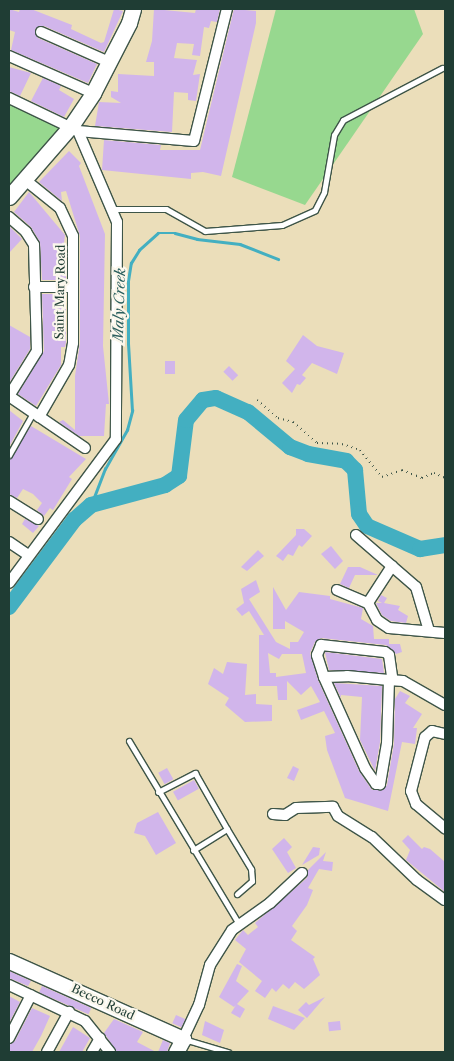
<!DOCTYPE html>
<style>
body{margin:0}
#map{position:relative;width:454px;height:1061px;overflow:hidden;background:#ebdeba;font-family:"Libre Caslon Text",serif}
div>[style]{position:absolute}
.green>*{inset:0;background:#97d88f}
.stream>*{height:2.5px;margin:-1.25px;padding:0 1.25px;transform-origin:1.25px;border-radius:1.25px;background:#43afc1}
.river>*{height:16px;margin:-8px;padding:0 8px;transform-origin:8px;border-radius:8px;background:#43afc1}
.building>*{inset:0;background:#d1b5eb;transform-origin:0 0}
.path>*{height:2px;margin-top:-1px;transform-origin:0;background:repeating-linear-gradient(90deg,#3e5548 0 1px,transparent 0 5px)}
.roads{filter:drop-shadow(1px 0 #3e5548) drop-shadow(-1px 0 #3e5548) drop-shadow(0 1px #3e5548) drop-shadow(0 -1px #3e5548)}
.lane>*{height:5px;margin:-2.5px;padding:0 2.5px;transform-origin:2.5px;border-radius:2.5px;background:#fff}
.street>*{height:10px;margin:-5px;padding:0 5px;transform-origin:5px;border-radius:5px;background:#fff}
.secondary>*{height:15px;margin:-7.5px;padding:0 7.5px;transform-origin:7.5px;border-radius:7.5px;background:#fff}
span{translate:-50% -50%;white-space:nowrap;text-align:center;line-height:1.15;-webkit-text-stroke:4.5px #fbf7ec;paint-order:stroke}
.street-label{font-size:12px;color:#1f3d34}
.water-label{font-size:14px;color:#2a5f5e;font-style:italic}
.frame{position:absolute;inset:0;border:10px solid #1f3d34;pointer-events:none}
</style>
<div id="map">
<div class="green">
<i style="clip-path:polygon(276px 9px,414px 9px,423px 34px,305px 205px,232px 177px)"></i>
<i style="clip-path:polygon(9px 96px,67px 121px,9px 190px)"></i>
</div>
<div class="stream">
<i style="left:91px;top:505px;width:39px;rotate:-69deg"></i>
<i style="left:105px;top:469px;width:45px;rotate:-60.6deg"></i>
<i style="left:127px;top:430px;width:20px;rotate:-75deg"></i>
<i style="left:132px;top:411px;width:67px;rotate:-93.4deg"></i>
<i style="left:128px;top:344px;width:63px;rotate:-90deg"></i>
<i style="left:128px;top:281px;width:18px;rotate:-81deg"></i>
<i style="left:131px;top:263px;width:15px;rotate:-58deg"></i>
<i style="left:139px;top:250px;width:25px;rotate:-42deg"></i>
<i style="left:158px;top:233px;width:17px"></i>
<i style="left:175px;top:233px;width:23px;rotate:15deg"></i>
<i style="left:197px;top:239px;width:43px;rotate:6.6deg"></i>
<i style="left:240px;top:244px;width:41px;rotate:21.5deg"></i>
</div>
<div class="river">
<i style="left:9px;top:607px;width:109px;rotate:-53.2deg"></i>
<i style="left:74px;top:520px;width:23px;rotate:-41deg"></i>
<i style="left:91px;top:505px;width:77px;rotate:-15.1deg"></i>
<i style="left:165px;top:485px;width:17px;rotate:-33deg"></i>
<i style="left:179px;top:476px;width:56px;rotate:-82.9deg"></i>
<i style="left:186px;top:420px;width:26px;rotate:-50deg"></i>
<i style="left:203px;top:400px;width:13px;rotate:-9deg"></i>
<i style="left:216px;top:398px;width:35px;rotate:24deg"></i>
<i style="left:248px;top:412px;width:55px;rotate:39.8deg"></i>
<i style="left:290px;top:447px;width:19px;rotate:21deg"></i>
<i style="left:308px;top:454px;width:39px;rotate:10deg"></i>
<i style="left:346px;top:461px;width:13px;rotate:45deg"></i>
<i style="left:355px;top:470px;width:44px;rotate:84.8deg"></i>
<i style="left:359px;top:514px;width:14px;rotate:56deg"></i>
<i style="left:367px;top:526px;width:58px;rotate:23.5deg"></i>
<i style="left:420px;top:549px;width:25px;rotate:-9deg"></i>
</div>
<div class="building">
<i style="clip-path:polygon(9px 9px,19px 12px,20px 9px,31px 9px,72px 25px,71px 29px,101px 43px,104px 42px,114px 9px,123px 11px,104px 52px,44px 26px,35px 29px,38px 38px,97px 64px,88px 83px,11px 50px,15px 32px,9px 30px)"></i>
<i style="clip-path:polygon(154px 9px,195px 13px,196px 9px,220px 9px,217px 22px,211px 21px,209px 28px,204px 27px,200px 56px,192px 55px,194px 44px,177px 43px,174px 58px,197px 60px,193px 75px,200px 74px,196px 101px,188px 100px,188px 93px,174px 92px,172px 132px,95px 126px,99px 102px,121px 103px,111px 97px,111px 91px,118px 92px,118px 74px,154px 76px,154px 62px,146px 62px,152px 41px)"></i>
<i style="clip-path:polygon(234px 9px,256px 11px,256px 23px,221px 176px,203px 172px,191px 173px,191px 179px,102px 170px,104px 140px,161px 145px,160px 150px,200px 150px)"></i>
<i style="clip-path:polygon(9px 67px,31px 73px,20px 96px,9px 91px)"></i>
<i style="clip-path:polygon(43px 78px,61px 86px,59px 90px,74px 99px,64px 117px,31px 101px)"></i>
<i style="clip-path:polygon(69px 151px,81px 163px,79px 166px,105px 234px,103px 346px,109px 404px,106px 404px,104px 436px,79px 436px,59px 422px,63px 420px,75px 430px,75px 376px,80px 343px,80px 236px,66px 191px,61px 192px,62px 201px,39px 182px)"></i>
<i style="clip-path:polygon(29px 192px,65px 235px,62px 259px,66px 259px,66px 280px,42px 280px,40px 242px,31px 227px,14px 212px)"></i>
<i style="clip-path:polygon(9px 226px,22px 239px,9px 253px)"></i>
<i style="clip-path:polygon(42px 294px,66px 294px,66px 342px,65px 347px,61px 347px,61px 365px,36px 406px,18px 394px,44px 351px)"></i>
<i style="clip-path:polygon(9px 325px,30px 337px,30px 349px,9px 383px)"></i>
<i style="clip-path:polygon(303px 335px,317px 346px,344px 353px,337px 374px,312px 363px,302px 375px,306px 378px,300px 385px,297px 384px,292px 393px,282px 383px,295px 369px,286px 361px)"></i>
<i style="left:165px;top:361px;width:10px;height:13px"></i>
<i style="left:229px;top:366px;width:13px;height:8px;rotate:45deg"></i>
<i style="clip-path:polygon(9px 410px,23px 421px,9px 447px)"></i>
<i style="clip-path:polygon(31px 426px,86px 459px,69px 477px,72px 479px,53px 510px,50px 508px,44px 516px,37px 510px,42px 503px,33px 494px,23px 489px,17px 498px,9px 494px,9px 459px)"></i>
<i style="clip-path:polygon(25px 519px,39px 526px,33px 533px,22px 524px)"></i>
<i style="clip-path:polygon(296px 529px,304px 529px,312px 536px,302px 547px,299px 545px,293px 556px,288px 554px,283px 561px,276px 556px,296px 535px)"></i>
<i style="clip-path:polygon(331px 546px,343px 561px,335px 569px,321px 554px)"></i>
<i style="clip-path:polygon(258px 550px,264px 556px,247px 571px,241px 567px)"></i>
<i style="clip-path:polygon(348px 567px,360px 567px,378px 575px,355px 575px,349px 588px,340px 584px)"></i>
<i style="clip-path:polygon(evenodd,256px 580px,260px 592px,249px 599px,276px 642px,290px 649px,290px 642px,298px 642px,304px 632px,285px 621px,285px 629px,273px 629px,273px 587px,286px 610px,299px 592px,330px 596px,330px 599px,363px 608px,361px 619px,373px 626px,374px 639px,389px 639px,389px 644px,400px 644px,402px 652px,396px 654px,386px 645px,321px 638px,315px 642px,310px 653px,318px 680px,359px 771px,372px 790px,383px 790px,387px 785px,394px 744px,395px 699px,400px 691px,410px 696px,405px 703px,422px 714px,413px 728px,417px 728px,415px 744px,402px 742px,388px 811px,345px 798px,327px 750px,325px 736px,335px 733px,324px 711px,301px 720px,297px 710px,320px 702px,311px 686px,301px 695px,287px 681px,287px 700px,278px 700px,277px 686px,259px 686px,259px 635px,264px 635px,249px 611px,242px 616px,236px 609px,244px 603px,241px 589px,256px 580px,268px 653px,279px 659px,282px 654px,302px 654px,306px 673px,276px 677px,276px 673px,270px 673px,268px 653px)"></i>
<i style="clip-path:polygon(381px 595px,387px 598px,384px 603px,400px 606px,398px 610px,408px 616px,406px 623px,391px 621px,382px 615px,376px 603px,382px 603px,378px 601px)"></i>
<i style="clip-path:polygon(325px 652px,382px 659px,384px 673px,329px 670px)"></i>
<i style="clip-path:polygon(227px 662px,247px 664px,245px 695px,256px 694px,256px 704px,272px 705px,272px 721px,245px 722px,225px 705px,229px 698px,208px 684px,214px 668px,223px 674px)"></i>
<i style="clip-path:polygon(334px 683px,382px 686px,380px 742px,375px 771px,360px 740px,362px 697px,341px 695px,341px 698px)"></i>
<i style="clip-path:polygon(293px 766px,299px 769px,294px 781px,287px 778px)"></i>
<i style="left:167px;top:768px;width:13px;height:10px;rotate:61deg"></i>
<i style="left:194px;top:780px;width:10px;height:24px;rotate:61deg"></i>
<i style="clip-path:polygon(158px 812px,176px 843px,156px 855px,145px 836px,134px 833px,137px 823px)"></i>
<i style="clip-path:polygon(408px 835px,422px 849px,424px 847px,430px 849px,445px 862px,445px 892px,406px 860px,410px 850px,402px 841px)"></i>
<i style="clip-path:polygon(284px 838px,292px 847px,287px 852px,296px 868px,288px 873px,272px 849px)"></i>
<i style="clip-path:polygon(313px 847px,320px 848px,319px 855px,302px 865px)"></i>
<i style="clip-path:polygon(326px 852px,323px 861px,333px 862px,332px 871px,319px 869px,308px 888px,313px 890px,307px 905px,292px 926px,297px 931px,291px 940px,315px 957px,313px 959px,320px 975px,304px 989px,295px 982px,289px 989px,283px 984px,276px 992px,272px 988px,265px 998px,255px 991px,262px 981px,239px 962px,246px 949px,235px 940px,243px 930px,248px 935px,258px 927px,255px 923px,307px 878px,308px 870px)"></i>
<i style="clip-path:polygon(237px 964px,242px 966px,236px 981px,249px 991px,237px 1004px,245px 1009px,240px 1018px,231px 1013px,236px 1005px,234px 1007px,219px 997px)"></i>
<i style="clip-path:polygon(9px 971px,31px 981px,28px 986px,9px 978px)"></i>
<i style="left:42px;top:986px;width:54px;height:7px;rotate:24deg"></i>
<i style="clip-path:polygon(9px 996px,20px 1002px,9px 1023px)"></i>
<i style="clip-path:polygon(325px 997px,307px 1018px,298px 1010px,306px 1002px,309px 1005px)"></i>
<i style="clip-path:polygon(273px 1006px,305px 1018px,294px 1030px,268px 1019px)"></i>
<i style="clip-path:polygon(32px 1008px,50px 1016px,41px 1036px,32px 1052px,9px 1052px,9px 1045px,15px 1041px)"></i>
<i style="left:176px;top:1015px;width:10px;height:9px;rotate:24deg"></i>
<i style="clip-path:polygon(114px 1019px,143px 1032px,137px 1042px,156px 1052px,117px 1052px,104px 1033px)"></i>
<i style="clip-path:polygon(205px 1021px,224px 1030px,220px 1043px,202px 1035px)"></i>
<i style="left:340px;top:1021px;width:9px;height:12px;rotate:84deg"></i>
<i style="clip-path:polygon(73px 1027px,90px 1038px,82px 1052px,59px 1052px)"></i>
<i style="clip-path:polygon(163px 1040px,170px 1043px,167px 1052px,158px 1052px)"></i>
</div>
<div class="path">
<i style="left:257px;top:400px;width:28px;rotate:41deg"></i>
<i style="left:278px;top:418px;width:16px;rotate:15deg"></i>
<i style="left:293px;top:422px;width:32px;rotate:41deg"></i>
<i style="left:317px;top:443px;width:25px;rotate:2deg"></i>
<i style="left:342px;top:444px;width:19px;rotate:18deg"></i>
<i style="left:360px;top:450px;width:35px;rotate:51deg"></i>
<i style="left:382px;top:477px;width:21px;rotate:-19deg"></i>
<i style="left:402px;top:470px;width:22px;rotate:22deg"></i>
<i style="left:422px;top:478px;width:13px;rotate:-23deg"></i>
<i style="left:434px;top:473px;width:12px;rotate:24deg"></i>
</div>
<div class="roads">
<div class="lane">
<i style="left:112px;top:209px;width:54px"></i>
<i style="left:166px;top:209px;width:45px;rotate:29.4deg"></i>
<i style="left:205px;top:231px;width:77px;rotate:-4.5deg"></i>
<i style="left:282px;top:225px;width:36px;rotate:-24deg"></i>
<i style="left:315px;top:210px;width:20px;rotate:-63deg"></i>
<i style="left:324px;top:192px;width:58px;rotate:-80deg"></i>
<i style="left:334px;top:135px;width:17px;rotate:-59deg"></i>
<i style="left:343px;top:120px;width:112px;rotate:-27.7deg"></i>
<i style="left:9px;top:455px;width:48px;rotate:-60.3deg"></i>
<i style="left:129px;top:741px;width:214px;rotate:59deg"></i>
<i style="left:158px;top:792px;width:42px;rotate:-27.2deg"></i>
<i style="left:195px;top:773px;width:64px;rotate:60.3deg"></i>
<i style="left:227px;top:829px;width:40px;rotate:148deg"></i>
<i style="left:227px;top:829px;width:47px;rotate:59deg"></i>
<i style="left:251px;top:869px;width:12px;rotate:85deg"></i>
<i style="left:252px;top:881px;width:20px;rotate:139deg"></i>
<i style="left:184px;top:1039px;width:46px;rotate:16.5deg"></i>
</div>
<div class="street">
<i style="left:41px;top:32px;width:74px;rotate:23.8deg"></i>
<i style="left:9px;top:56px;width:92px;rotate:23.8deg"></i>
<i style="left:9px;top:98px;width:76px;rotate:25.6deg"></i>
<i style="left:78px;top:131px;width:99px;rotate:66.8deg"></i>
<i style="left:117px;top:222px;width:217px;rotate:90.3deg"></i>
<i style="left:116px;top:439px;width:179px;rotate:126.6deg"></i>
<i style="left:78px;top:131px;width:116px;rotate:4.9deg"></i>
<i style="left:194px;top:141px;width:136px;rotate:-76deg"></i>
<i style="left:24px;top:179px;width:46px;rotate:38.9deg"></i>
<i style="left:60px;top:208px;width:31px;rotate:65deg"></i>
<i style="left:73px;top:236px;width:107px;rotate:90deg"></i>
<i style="left:73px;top:343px;width:22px;rotate:100deg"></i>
<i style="left:69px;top:365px;width:60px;rotate:120deg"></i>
<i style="left:9px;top:217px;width:23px;rotate:41deg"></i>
<i style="left:26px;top:232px;width:15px;rotate:58deg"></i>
<i style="left:34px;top:245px;width:106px;rotate:88.4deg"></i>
<i style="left:37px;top:351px;width:53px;rotate:121.9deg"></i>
<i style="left:34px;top:287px;width:38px"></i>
<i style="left:9px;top:396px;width:92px;rotate:34.4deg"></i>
<i style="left:9px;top:501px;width:34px;rotate:32deg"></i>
<i style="left:356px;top:535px;width:79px;rotate:40.9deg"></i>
<i style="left:416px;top:587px;width:46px;rotate:73.5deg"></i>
<i style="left:9px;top:542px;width:23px;rotate:34deg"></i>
<i style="left:392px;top:566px;width:44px;rotate:123deg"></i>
<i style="left:368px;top:603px;width:19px;rotate:62deg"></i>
<i style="left:377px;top:620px;width:14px;rotate:34deg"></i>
<i style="left:389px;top:628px;width:56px;rotate:5.1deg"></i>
<i style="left:337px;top:590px;width:34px;rotate:23deg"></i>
<i style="left:324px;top:677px;width:23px;rotate:-108deg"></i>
<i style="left:317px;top:655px;width:11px;rotate:-68deg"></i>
<i style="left:321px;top:645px;width:64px;rotate:6.2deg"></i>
<i style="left:385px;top:652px;width:5px;rotate:37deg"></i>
<i style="left:389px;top:655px;width:22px;rotate:82deg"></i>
<i style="left:392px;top:677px;width:4px;rotate:135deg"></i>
<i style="left:389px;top:680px;width:63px;rotate:91.8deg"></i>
<i style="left:387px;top:743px;width:42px;rotate:99.7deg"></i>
<i style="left:380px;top:784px;width:4px;rotate:180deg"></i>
<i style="left:376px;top:784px;width:19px;rotate:-125deg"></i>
<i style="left:365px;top:768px;width:100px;rotate:-114.3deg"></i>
<i style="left:324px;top:677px;width:23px;rotate:-2deg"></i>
<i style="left:347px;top:676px;width:42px;rotate:5.4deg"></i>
<i style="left:389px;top:680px;width:14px;rotate:4deg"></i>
<i style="left:403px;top:681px;width:48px;rotate:29.7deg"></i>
<i style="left:445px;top:734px;width:13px;rotate:-167deg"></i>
<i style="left:432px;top:731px;width:9px;rotate:139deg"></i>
<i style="left:425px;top:737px;width:56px;rotate:104.5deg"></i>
<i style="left:411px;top:791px;width:14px;rotate:69deg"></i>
<i style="left:416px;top:804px;width:38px;rotate:40deg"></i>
<i style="left:273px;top:814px;width:12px;rotate:5deg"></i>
<i style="left:285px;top:815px;width:13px;rotate:-32deg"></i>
<i style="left:296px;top:808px;width:37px;rotate:-2deg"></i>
<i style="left:333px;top:807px;width:10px;rotate:61deg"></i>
<i style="left:338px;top:816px;width:40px;rotate:32deg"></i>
<i style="left:372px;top:837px;width:62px;rotate:43.7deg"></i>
<i style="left:417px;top:880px;width:34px;rotate:36deg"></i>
<i style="left:9px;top:985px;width:84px;rotate:25.3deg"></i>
<i style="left:85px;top:1021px;width:40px;rotate:51deg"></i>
<i style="left:9px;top:1038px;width:48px;rotate:-62.9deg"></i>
<i style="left:183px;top:1039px;width:38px;rotate:-65deg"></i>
<i style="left:199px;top:1005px;width:41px;rotate:-74.6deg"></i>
<i style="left:210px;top:965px;width:41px;rotate:-57.8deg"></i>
<i style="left:232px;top:930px;width:47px;rotate:-35.4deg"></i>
<i style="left:270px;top:903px;width:44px;rotate:-43.2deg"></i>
<i style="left:47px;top:1052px;width:46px;rotate:-61.2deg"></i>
<i style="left:92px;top:1052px;width:16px;rotate:-60deg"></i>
</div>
<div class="secondary">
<i style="left:9px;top:197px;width:94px;rotate:-48.9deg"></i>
<i style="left:71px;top:126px;width:40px;rotate:-56deg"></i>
<i style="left:93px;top:93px;width:79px;rotate:-62.8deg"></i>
<i style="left:129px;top:23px;width:15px;rotate:-74deg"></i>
<i style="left:9px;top:961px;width:191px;rotate:24.1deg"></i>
<i style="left:183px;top:1039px;width:15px;rotate:118deg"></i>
</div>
</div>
<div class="street-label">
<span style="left:60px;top:292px;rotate:-89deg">Saint Mary Road</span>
<span style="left:103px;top:1002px;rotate:25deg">Becco Road</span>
</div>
<div class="water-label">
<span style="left:119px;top:305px;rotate:-88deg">Maly Creek</span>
</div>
<div class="frame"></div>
</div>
